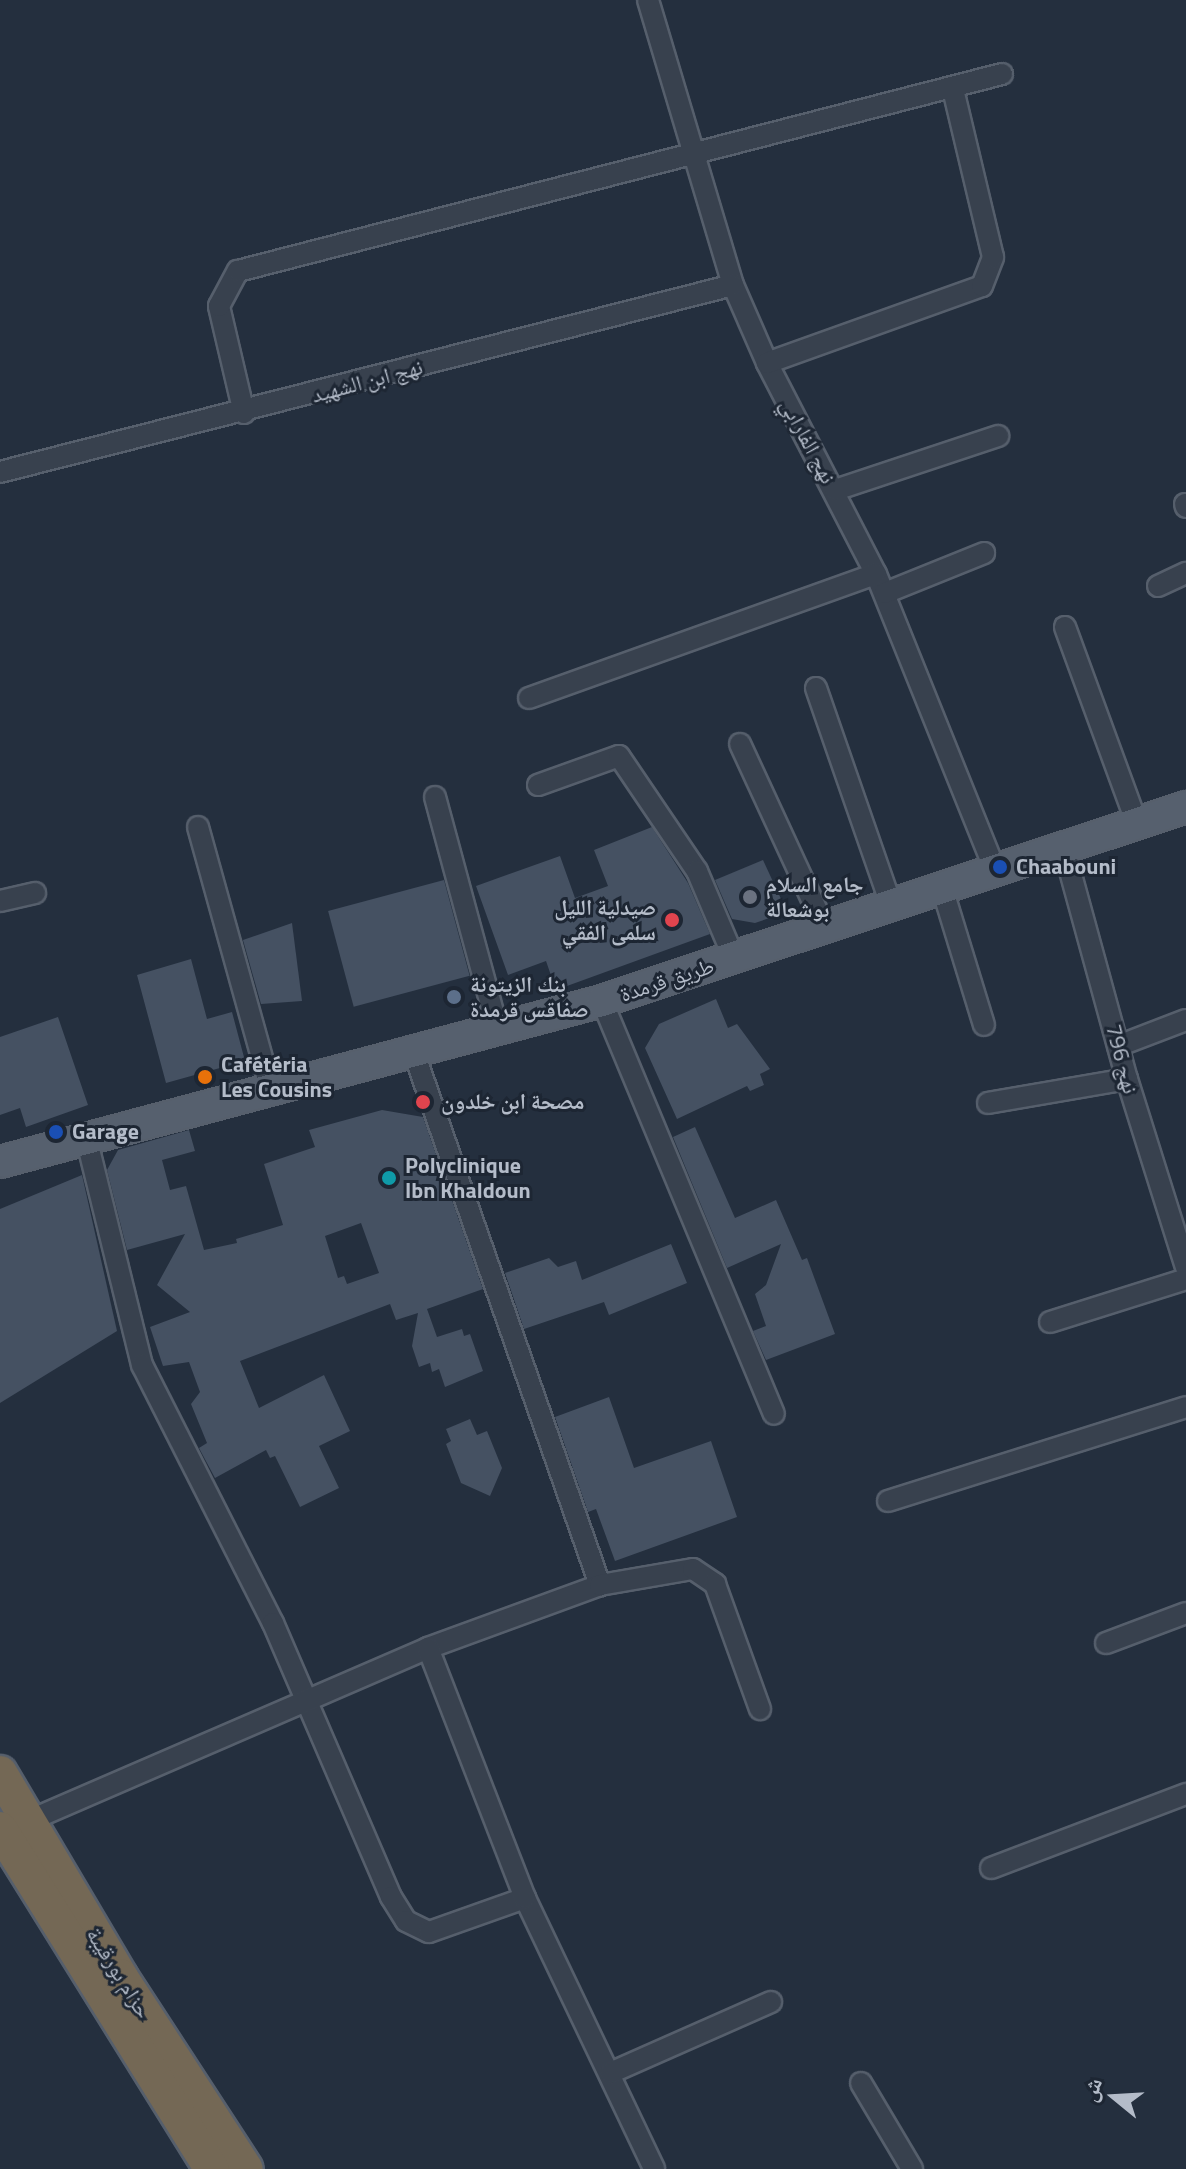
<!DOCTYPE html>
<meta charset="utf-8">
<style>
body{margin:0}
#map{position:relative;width:1186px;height:2169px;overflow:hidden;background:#242f3e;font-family:"Titillium Web","Noto Naskh Arabic",sans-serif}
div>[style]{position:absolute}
.building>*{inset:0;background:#455162;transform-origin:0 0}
.roads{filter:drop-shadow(2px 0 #565f6c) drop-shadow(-2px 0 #565f6c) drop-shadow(0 2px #565f6c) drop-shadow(0 -2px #565f6c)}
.street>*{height:20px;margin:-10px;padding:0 10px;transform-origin:10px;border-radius:10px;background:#38414e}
.primary>*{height:30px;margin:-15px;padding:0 15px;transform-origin:15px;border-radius:15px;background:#56606e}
.highway>*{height:34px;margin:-17px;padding:0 17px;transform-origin:17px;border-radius:17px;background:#746855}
.dots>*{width:22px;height:22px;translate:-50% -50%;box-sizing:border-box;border:4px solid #1d2633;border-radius:50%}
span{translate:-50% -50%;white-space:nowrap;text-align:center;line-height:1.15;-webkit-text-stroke:6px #1d2633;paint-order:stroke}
.street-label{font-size:22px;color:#b4bcc9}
.poi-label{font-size:22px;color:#b4bcc9;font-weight:700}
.left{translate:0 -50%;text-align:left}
.right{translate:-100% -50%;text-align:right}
.north{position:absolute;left:1074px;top:2057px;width:80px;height:80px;-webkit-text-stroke:6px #1d2633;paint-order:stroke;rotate:288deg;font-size:22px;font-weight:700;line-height:32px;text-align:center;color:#b4bcc9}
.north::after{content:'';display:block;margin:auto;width:28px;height:36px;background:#b4bcc9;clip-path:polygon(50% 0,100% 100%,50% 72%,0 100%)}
</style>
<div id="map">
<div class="building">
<i style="clip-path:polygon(652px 827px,688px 883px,710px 934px,556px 990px,546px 961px,508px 975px,476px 886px,560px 856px,575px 898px,608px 886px,594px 850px)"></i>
<i style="clip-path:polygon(763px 860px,787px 912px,755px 923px,732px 919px,715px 880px)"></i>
<i style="left:444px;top:880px;width:99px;height:120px;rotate:75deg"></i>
<i style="clip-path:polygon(292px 923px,302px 1001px,261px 1004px,243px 940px)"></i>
<i style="clip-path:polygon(191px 959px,207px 1019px,232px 1012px,245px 1061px,166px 1083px,137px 975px)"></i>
<i style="clip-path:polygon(716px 999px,728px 1028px,737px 1024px,770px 1069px,760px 1074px,764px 1085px,750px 1091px,747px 1086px,677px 1119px,645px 1048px,659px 1024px)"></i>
<i style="clip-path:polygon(58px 1017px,88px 1105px,26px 1127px,20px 1108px,0 1115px,0 1037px)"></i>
<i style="clip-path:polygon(evenodd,382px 1110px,423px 1117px,483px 1289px,427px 1309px,437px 1337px,462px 1329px,464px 1336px,470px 1334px,483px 1371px,445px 1387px,439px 1369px,432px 1372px,430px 1363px,419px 1367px,412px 1346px,418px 1313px,396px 1320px,390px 1304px,240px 1361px,259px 1408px,324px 1375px,350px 1431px,319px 1446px,339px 1488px,300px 1507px,275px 1456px,270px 1458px,266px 1450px,215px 1478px,199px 1448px,207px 1443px,191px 1404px,200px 1392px,189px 1362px,163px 1366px,150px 1327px,190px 1312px,157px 1285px,185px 1234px,127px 1250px,107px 1170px,118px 1150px,189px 1130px,195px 1151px,162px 1160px,170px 1190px,186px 1186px,204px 1250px,237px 1243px,236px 1239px,283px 1225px,264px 1164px,315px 1147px,309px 1130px,382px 1110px,361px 1223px,379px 1273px,347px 1284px,344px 1276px,338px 1278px,325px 1236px,361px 1223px)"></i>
<i style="clip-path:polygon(695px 1127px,735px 1218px,776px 1200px,802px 1260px,807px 1258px,835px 1334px,766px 1360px,753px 1331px,766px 1326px,755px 1294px,766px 1285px,781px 1244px,727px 1268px,673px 1137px)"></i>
<i style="clip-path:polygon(82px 1175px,117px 1331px,0 1403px,0 1209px)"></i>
<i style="clip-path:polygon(671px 1244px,687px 1283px,609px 1315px,604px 1302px,524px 1329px,505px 1273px,549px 1258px,558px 1267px,576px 1261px,582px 1280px)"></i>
<i style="clip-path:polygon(609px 1397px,634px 1468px,711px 1441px,737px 1517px,615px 1561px,596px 1509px,588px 1512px,555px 1417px)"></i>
<i style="clip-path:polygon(470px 1419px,477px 1435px,487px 1431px,502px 1468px,490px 1496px,461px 1483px,446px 1444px,451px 1441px,446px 1429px)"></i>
</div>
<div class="roads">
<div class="street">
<i style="left:648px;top:0;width:297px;rotate:73.4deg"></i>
<i style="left:733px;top:285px;width:85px;rotate:66.4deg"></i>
<i style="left:767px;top:363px;width:237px;rotate:62.7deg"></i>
<i style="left:876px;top:574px;width:321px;rotate:68.1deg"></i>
<i style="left:767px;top:363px;width:228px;rotate:-19.7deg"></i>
<i style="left:982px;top:286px;width:31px;rotate:-69deg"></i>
<i style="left:993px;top:257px;width:173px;rotate:-103.4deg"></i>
<i style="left:244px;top:413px;width:110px;rotate:-103.2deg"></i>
<i style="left:219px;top:306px;width:40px;rotate:-62deg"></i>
<i style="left:238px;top:271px;width:789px;rotate:-14.46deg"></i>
<i style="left:0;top:472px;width:756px;rotate:-14.31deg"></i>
<i style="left:835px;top:490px;width:172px;rotate:-18.3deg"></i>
<i style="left:1185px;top:504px;width:3px;rotate:72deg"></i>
<i style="left:1158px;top:586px;width:31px;rotate:-25deg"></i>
<i style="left:885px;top:593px;width:107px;rotate:-22deg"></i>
<i style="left:1065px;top:627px;width:210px;rotate:69.9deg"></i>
<i style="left:816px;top:688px;width:232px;rotate:70.9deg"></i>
<i style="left:529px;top:698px;width:368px;rotate:-19.7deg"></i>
<i style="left:740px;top:744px;width:203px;rotate:65.2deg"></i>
<i style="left:538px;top:785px;width:86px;rotate:-19.7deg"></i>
<i style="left:619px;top:756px;width:139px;rotate:55.9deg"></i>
<i style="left:697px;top:871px;width:95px;rotate:67deg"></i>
<i style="left:435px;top:797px;width:242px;rotate:74.9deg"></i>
<i style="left:198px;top:827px;width:274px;rotate:74.5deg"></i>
<i style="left:1064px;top:849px;width:238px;rotate:74.7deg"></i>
<i style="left:1127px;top:1079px;width:197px;rotate:72.6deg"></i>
<i style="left:943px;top:891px;width:140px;rotate:73deg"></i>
<i style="left:0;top:901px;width:36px;rotate:-13deg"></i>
<i style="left:602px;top:1001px;width:447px;rotate:67.4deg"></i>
<i style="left:1118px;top:1046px;width:73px;rotate:-20.9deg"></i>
<i style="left:414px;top:1053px;width:564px;rotate:70.73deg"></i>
<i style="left:988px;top:1103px;width:141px;rotate:-9.8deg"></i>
<i style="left:87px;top:1141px;width:231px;rotate:76.2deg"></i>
<i style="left:142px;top:1365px;width:289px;rotate:63.1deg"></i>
<i style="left:273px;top:1623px;width:298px;rotate:66.7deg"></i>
<i style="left:391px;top:1897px;width:28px;rotate:58deg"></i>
<i style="left:406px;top:1921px;width:25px;rotate:26deg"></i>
<i style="left:429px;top:1932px;width:102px;rotate:-19.5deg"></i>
<i style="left:525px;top:1898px;width:300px;rotate:64.5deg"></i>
<i style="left:1050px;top:1322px;width:143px;rotate:-17.5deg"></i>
<i style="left:888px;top:1501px;width:312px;rotate:-17.5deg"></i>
<i style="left:1106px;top:1643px;width:85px;rotate:-20.6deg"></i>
<i style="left:428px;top:1648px;width:183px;rotate:-20.1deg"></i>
<i style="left:600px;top:1585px;width:94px;rotate:-9.8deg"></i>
<i style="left:693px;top:1569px;width:27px;rotate:34deg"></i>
<i style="left:715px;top:1584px;width:133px;rotate:70.2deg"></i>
<i style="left:26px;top:1822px;width:438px;rotate:-23.4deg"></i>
<i style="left:428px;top:1648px;width:268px;rotate:68.8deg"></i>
<i style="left:991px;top:1868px;width:209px;rotate:-20.8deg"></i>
<i style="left:610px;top:2073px;width:176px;rotate:-23.8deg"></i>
<i style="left:861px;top:2083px;width:100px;rotate:59.3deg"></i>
</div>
<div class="primary">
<i style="left:0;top:1162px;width:623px;rotate:-14.97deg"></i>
<i style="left:602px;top:1001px;width:615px;rotate:-18.38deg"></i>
</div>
<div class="highway">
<i style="left:0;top:1773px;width:236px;rotate:59.4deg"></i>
<i style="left:120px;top:1976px;width:230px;rotate:56.9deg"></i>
<i style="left:0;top:1829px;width:401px;rotate:58.1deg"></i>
</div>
</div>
<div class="dots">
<i style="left:1000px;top:867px;background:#1a4fb4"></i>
<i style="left:750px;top:897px;background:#6b7280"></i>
<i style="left:672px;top:920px;background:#e0444e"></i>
<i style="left:454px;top:997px;background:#5c6f8a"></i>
<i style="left:205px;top:1077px;background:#e8710a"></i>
<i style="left:423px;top:1102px;background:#e0444e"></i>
<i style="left:56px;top:1132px;background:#1a4fb4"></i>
<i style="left:389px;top:1178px;background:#0f9aa8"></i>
</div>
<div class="street-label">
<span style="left:367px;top:381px;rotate:-15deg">نهج ابن الشهيد</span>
<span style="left:808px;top:441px;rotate:62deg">نهج الفارابي</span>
<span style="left:667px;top:980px;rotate:-18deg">طريق قرمدة</span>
<span style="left:1122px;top:1059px;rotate:75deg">نهج 796</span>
<span style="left:119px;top:1973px;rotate:58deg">حزام بورقيبة</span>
</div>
<div class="poi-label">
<span class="left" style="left:1016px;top:867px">Chaabouni</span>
<span class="left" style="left:766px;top:897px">جامع السلام<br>بوشعالة</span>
<span class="right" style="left:656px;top:920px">صيدلية الليل<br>سلمى الفقي</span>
<span class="left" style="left:470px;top:997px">بنك الزيتونة<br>صفاقس قرمدة</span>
<span class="left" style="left:221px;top:1077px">Cafétéria<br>Les Cousins</span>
<span class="left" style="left:441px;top:1102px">مصحة ابن خلدون</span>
<span class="left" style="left:72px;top:1132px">Garage</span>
<span class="left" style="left:405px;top:1178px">Polyclinique<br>Ibn Khaldoun</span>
</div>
<div class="north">ش</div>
</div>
